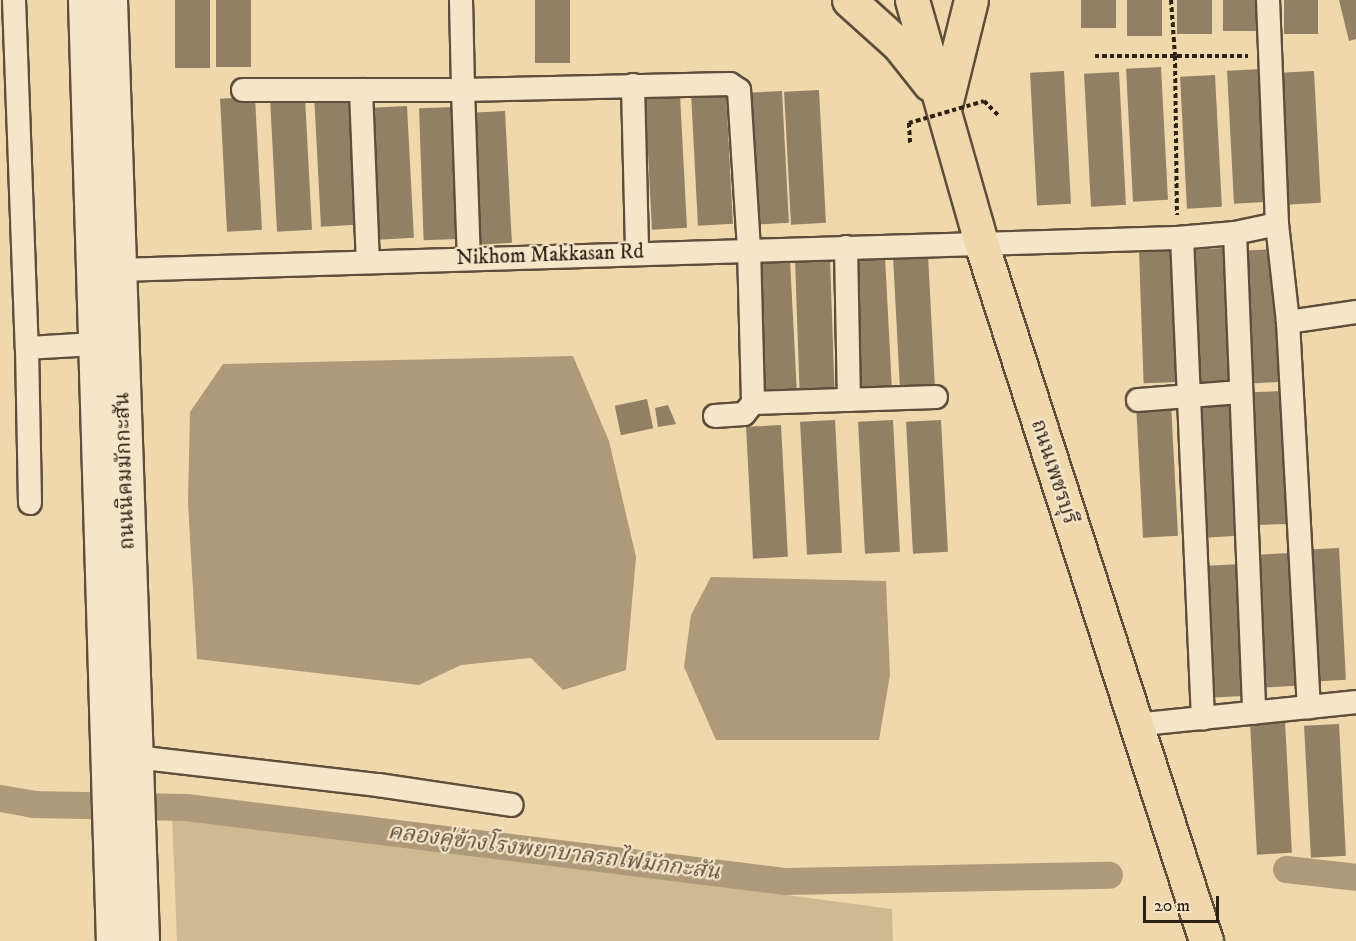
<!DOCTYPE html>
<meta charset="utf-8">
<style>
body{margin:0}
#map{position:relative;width:1356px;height:941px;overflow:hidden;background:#f0d8ad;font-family:"IM FELL DW Pica","Noto Serif Thai",serif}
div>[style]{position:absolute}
.green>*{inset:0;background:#cfb993}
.water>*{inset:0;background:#ae9979}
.canal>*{height:27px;margin:-13.5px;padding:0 13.5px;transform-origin:13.5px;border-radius:13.5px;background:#ae9979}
.building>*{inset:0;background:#928064;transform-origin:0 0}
.path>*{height:4px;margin-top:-2px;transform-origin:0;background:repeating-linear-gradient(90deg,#2d2015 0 4.5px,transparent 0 7.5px)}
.roads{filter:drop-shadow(2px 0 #5e4e3b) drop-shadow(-2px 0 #5e4e3b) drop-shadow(0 2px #5e4e3b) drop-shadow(0 -2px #5e4e3b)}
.street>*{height:22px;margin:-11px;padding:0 11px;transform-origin:11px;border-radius:11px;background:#f5e6ca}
.secondary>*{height:33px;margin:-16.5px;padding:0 16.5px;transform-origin:16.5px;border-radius:16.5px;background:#f5e6ca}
.primary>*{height:33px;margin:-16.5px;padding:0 16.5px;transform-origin:16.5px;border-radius:16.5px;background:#f0d8ad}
.path-bridge>*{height:4px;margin-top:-2px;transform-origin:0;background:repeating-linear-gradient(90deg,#2d2015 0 4.5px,transparent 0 7.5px)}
span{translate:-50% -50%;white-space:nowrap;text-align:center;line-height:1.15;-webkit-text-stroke:4.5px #f5e6ca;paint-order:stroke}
.street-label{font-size:21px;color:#2d2015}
.water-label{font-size:22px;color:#5a4a38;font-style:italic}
.scale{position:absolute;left:1143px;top:896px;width:76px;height:27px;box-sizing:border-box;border:3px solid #2d2015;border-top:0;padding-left:8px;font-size:18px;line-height:21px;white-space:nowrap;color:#2d2015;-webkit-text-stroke:4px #f5e6ca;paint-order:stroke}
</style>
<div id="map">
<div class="green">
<i style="clip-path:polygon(172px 814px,892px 909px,893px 941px,177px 941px)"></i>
</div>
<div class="water">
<i style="clip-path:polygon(573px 356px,609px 441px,636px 557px,626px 670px,563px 690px,531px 658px,461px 665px,419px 685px,197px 659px,188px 503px,190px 412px,223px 364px)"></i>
<i style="clip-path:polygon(711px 577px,886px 581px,890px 675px,879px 740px,716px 740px,684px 667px,691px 615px)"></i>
</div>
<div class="canal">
<i style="left:0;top:798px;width:34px;rotate:10deg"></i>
<i style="left:33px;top:804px;width:153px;rotate:1.1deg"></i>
<i style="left:186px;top:807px;width:604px;rotate:7.04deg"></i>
<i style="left:785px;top:881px;width:324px;rotate:-1.1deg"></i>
<i style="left:1286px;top:869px;width:70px;rotate:6.5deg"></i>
</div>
<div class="building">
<i style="left:175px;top:0;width:35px;height:68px"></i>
<i style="left:216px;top:0;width:35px;height:67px"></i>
<i style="left:535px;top:0;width:35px;height:63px"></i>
<i style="left:1081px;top:0;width:35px;height:28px"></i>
<i style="left:1127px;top:0;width:35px;height:36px"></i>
<i style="left:1177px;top:0;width:35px;height:34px"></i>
<i style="left:1223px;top:0;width:35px;height:31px"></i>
<i style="left:1284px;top:0;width:34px;height:34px"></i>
<i style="clip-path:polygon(1339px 0,1356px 0,1356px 39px,1349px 41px)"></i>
<i style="left:1161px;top:67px;width:133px;height:35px;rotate:87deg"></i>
<i style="left:1262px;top:69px;width:133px;height:35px;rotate:87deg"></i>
<i style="left:1064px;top:71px;width:133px;height:34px;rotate:87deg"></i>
<i style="left:1314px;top:71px;width:132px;height:35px;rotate:87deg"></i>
<i style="left:1119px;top:72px;width:133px;height:35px;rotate:87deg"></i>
<i style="left:1215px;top:75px;width:132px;height:35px;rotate:87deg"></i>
<i style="left:819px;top:90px;width:133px;height:35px;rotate:87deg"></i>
<i style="left:782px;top:91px;width:132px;height:35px;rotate:87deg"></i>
<i style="left:726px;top:92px;width:132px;height:35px;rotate:87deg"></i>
<i style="left:349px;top:93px;width:132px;height:35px;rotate:87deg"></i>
<i style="left:680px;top:95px;width:133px;height:35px;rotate:87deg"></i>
<i style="left:255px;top:97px;width:133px;height:35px;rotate:87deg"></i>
<i style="left:305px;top:97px;width:133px;height:35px;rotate:87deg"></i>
<i style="left:407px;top:106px;width:132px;height:35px;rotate:87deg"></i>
<i style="left:454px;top:107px;width:132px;height:35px;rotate:88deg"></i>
<i style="left:505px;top:111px;width:132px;height:35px;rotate:87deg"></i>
<i style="left:1223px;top:248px;width:133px;height:34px;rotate:87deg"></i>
<i style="left:1275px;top:249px;width:133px;height:35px;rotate:87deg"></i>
<i style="left:1174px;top:250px;width:132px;height:35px;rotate:88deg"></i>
<i style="left:928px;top:255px;width:132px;height:35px;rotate:87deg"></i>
<i style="left:885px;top:257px;width:133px;height:35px;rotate:87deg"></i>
<i style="left:830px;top:259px;width:132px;height:35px;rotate:88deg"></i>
<i style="left:790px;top:260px;width:132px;height:35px;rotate:87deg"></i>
<i style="left:1284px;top:391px;width:133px;height:35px;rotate:88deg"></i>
<i style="left:647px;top:399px;width:30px;height:33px;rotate:78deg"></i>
<i style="left:1171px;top:403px;width:133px;height:35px;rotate:87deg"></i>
<i style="left:1232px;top:404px;width:132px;height:35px;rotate:87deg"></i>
<i style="clip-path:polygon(668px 405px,676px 424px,658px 427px,655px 408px)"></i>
<i style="left:835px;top:420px;width:133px;height:35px;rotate:87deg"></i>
<i style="left:893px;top:420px;width:132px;height:35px;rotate:87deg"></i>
<i style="left:941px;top:420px;width:132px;height:35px;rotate:87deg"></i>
<i style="left:781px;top:425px;width:132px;height:35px;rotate:87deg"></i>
<i style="left:1339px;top:548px;width:132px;height:35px;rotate:87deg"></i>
<i style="left:1289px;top:553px;width:133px;height:36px;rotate:87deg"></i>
<i style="left:1241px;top:564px;width:132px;height:34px;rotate:87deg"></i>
<i style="left:1285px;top:721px;width:132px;height:35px;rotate:87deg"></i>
<i style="left:1339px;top:724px;width:132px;height:35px;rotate:87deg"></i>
</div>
<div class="path">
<i style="left:1171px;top:0;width:56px;rotate:85.9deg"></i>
<i style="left:1175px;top:56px;width:159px;rotate:89.3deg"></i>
<i style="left:1095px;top:56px;width:153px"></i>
<i style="left:984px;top:101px;width:21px;rotate:45deg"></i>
<i style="left:909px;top:123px;width:22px;rotate:87deg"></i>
</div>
<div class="roads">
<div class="street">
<i style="left:14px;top:0;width:348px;rotate:87.9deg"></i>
<i style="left:461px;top:0;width:90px;rotate:88.7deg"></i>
<i style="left:463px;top:90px;width:267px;rotate:-1.3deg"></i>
<i style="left:730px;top:84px;width:11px;rotate:34deg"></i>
<i style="left:739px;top:90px;width:158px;rotate:86.4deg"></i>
<i style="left:749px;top:248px;width:155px;rotate:88.5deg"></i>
<i style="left:753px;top:403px;width:183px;rotate:-1.9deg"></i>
<i style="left:1268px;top:0;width:224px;rotate:87.7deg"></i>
<i style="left:633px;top:85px;width:168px;rotate:88.6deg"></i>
<i style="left:243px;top:90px;width:220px"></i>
<i style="left:463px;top:90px;width:168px;rotate:88deg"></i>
<i style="left:361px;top:90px;width:171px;rotate:87.7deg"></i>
<i style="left:1235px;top:233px;width:480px;rotate:87.7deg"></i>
<i style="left:1182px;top:238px;width:481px;rotate:87.5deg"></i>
<i style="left:846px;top:247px;width:153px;rotate:88.9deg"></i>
<i style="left:118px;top:270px;width:1059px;rotate:-1.73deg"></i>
<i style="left:1177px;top:238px;width:58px;rotate:-4.9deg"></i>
<i style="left:1235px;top:233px;width:43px;rotate:-12.1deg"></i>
<i style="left:1277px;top:224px;width:99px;rotate:83.6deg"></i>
<i style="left:1288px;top:322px;width:386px;rotate:86.9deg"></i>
<i style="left:1288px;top:322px;width:69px;rotate:-8.4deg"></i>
<i style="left:1138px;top:400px;width:101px;rotate:-4.5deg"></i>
<i style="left:715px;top:416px;width:29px;rotate:-4deg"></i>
<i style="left:744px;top:414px;width:14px;rotate:-51deg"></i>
<i style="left:30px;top:503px;width:155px;rotate:-91.1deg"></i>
<i style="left:27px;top:348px;width:70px;rotate:-3.3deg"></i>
<i style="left:1134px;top:725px;width:223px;rotate:-5.9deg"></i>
<i style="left:135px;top:757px;width:245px;rotate:6.6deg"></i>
<i style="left:378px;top:785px;width:135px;rotate:8.5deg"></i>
</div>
<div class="secondary">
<i style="left:85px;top:0;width:941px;rotate:88.3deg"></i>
<i style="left:110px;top:0;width:942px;rotate:88.05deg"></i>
</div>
<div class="primary">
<i style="left:849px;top:0;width:67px;rotate:42deg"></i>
<i style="left:899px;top:45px;width:50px;rotate:51.5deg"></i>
<i style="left:912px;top:0;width:253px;rotate:74.1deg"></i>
<i style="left:981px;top:243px;width:733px;rotate:72.13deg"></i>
<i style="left:944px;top:109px;width:112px;rotate:-76.1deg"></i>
</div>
</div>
<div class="path-bridge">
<i style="left:909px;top:123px;width:78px;rotate:-16.3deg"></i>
</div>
<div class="street-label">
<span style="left:550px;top:255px;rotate:-2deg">Nikhom Makkasan Rd</span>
<span style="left:125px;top:471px;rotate:-92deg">ถนนนิคมมักกะสัน</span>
<span style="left:1054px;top:472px;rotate:72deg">ถนนเพชรบุรี</span>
</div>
<div class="water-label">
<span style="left:554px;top:852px;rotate:7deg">คลองคู่ข้างโรงพยาบาลรถไฟมักกะสัน</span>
</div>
<div class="scale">20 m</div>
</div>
